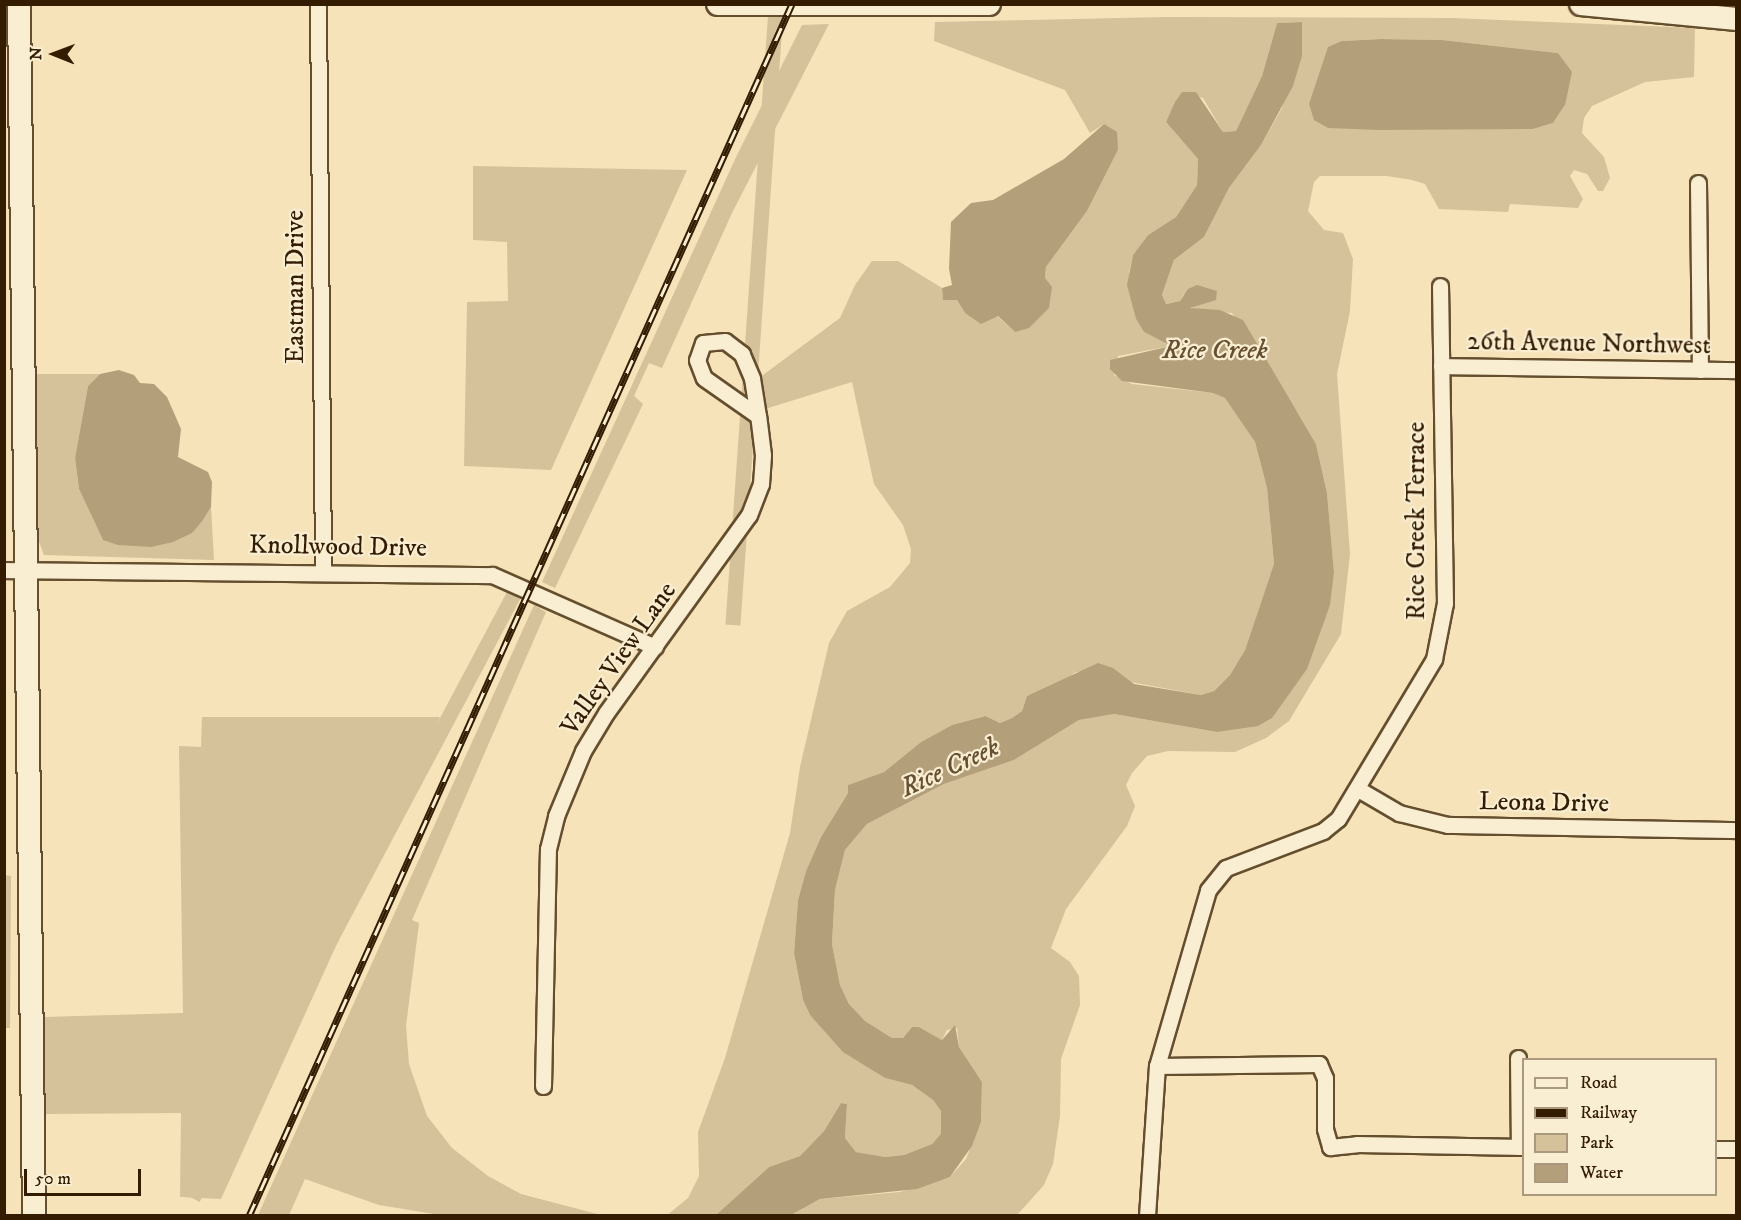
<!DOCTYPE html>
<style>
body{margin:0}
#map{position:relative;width:1741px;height:1220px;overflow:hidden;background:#f6e3ba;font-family:"IM FELL DW Pica",serif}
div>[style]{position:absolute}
.green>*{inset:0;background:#d5c19a;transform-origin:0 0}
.water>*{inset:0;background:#b49f7b}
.roads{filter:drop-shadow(2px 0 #644e2e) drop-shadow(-2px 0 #644e2e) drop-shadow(0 2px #644e2e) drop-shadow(0 -2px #644e2e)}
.street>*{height:15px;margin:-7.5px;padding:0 7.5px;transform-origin:7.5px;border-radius:7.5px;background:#f9edd2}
.secondary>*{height:22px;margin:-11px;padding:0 11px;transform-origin:11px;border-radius:11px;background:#f9edd2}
.rail>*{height:7px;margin-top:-3.5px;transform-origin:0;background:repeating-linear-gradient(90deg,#f9edd2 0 14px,#331c00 0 28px);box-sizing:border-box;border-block:2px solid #331c00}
span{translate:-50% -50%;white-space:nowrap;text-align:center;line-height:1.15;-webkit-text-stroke:4.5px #f9edd2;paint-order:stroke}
.street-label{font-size:26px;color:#331c00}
.water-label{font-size:27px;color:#675031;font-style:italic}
.frame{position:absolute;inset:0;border:6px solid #331c00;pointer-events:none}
.legend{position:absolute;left:1522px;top:1058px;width:195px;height:138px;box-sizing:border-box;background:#f9edd2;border:2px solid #aa997e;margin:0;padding:8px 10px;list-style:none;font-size:18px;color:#331c00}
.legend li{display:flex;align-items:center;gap:12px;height:30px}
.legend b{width:30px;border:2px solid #aa997e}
.north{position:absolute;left:24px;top:24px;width:60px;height:60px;-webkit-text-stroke:4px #f9edd2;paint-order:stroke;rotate:271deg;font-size:16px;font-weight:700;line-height:24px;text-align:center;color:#331c00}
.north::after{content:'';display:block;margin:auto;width:21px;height:27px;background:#331c00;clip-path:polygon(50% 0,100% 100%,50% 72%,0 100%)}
.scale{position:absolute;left:24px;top:1169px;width:117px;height:27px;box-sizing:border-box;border:3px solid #331c00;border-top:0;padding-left:8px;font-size:18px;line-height:21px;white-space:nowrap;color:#331c00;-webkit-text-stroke:4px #f9edd2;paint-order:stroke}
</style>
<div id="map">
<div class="green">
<i style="left:768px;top:16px;width:15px;height:610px;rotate:4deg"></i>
<i style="clip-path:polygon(evenodd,1166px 17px,1452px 18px,1695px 28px,1694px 77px,1645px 82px,1592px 106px,1584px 118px,1582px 133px,1604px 157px,1610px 178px,1603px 191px,1598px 191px,1587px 174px,1574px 170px,1570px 176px,1583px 199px,1578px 208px,1510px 204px,1508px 212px,1439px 209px,1425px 184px,1412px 180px,1387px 176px,1320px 176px,1314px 182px,1308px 211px,1324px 230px,1343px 233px,1353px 259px,1350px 311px,1337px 374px,1350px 554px,1341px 634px,1289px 721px,1266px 738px,1235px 752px,1168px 751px,1147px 756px,1132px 773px,1126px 785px,1135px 806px,1127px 826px,1066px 909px,1051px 948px,1070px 962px,1079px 976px,1080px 1005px,1061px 1059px,1060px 1116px,1053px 1164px,1044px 1185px,1027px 1204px,1016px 1216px,791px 1215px,820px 1199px,900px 1192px,950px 1177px,966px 1159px,981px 1122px,982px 1082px,959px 1047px,957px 1028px,947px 1030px,942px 1040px,919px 1027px,912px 1027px,903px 1038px,892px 1038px,865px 1021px,849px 1004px,840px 985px,832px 944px,835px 890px,845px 850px,867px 824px,944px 784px,1014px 760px,1079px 720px,1114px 714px,1217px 732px,1334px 572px,1327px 493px,1316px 444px,1299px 415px,1232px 313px,1192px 310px,1193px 305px,1201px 305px,1184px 294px,1180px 301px,1165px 304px,1162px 295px,1174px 260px,1204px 237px,1229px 188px,1261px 145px,1282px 108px,1302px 22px,1277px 23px,1262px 76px,1236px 131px,1223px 132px,1203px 98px,1182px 92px,1166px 122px,1198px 159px,1197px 185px,1176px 217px,1148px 235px,1133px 255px,1129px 272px,1136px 319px,1144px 332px,1171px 346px,1118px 356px,1114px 375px,1132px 384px,1213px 393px,1226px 398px,1255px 442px,1267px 488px,1274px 565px,1245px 650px,1230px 675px,1214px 691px,1201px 695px,1076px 672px,1059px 684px,1027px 696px,1022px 711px,1012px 718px,1000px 723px,984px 716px,952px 725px,921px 742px,884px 772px,848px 785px,848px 793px,821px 837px,806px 871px,798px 900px,794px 953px,803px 1000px,810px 1015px,868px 1067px,885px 1078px,912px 1085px,933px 1100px,941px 1111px,941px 1135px,932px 1144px,904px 1155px,885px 1157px,856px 1152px,845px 1138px,847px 1104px,841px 1103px,824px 1131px,800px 1156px,769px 1167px,716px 1215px,666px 1216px,688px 1198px,699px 1176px,698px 1132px,725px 1058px,790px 833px,800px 767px,829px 643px,847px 611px,890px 587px,910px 563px,911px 549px,903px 525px,874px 484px,852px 382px,765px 409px,759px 378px,840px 318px,855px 285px,872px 261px,898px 261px,942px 288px,943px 300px,957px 300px,965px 313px,997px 316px,1015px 332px,1045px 278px,1046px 267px,1087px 211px,1118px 150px,1104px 124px,1090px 133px,1065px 90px,934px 41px,935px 22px,1166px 17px,1381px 39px,1442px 40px,1558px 53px,1565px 105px,1553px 123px,1533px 129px,1328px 128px,1342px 41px,1381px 39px)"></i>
<i style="clip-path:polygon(829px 24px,732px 213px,662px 368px,649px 363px,634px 396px,643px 404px,555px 588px,542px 582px,737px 155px,802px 25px)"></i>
<i style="clip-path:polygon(473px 166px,687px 170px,551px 470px,464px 466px,467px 302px,508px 301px,507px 242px,473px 240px)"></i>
<i style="clip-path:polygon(36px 374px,100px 374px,88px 386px,75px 458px,79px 489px,103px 540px,203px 520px,211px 507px,214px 560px,44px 555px,38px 539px)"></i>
<i style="left:507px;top:592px;width:15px;height:683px;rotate:28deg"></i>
<i style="clip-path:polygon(534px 605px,546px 612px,412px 920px,419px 923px,406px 1026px,409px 1064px,427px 1116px,452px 1148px,488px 1176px,521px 1194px,601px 1215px,440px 1215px,379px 1205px,305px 1179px,289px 1215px,258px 1215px)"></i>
<i style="clip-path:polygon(202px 717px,440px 717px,221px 1199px,180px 1197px,181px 1113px,44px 1114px,43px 1017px,183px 1013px,179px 746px,201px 747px)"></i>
<i style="clip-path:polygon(4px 875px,11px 876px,10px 1028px,4px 1028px)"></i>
</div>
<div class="water">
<i style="clip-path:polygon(1302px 22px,1302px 56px,1293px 86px,1261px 145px,1229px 188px,1204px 237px,1174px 260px,1162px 295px,1166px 304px,1180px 301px,1188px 289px,1197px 285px,1217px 291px,1216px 300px,1190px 308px,1220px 310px,1243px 320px,1316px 444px,1327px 493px,1334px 572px,1330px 605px,1307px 669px,1272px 718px,1258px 726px,1217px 732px,1114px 714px,1079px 720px,1014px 760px,944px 784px,867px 824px,845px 850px,835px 890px,832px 944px,840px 985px,849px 1004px,865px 1021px,892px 1038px,903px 1038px,912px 1027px,919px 1027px,942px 1040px,955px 1025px,959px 1047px,982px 1082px,981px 1122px,972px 1146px,950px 1177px,917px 1189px,820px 1199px,791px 1215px,716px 1215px,769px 1167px,800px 1156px,824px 1131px,841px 1103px,847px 1104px,845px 1138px,856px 1152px,885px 1157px,904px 1155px,932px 1144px,941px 1134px,941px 1111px,933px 1100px,912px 1085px,885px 1078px,843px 1052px,810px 1015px,803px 1000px,794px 953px,798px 900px,806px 871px,821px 837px,848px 793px,848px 785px,884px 772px,921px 742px,952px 725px,985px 716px,1000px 723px,1012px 718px,1022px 711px,1027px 696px,1098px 663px,1113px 668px,1134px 684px,1201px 695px,1214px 691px,1230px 675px,1245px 650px,1274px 564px,1267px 488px,1255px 442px,1225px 398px,1213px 393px,1122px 381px,1110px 369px,1110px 360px,1171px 346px,1144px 332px,1136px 319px,1127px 285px,1133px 255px,1148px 235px,1176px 217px,1197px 185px,1198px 159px,1166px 122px,1175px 102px,1182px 92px,1196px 92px,1223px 132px,1236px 131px,1262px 76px,1277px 23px)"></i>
<i style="clip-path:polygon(1381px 39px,1442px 40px,1558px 53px,1572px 72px,1565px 105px,1553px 123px,1533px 129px,1380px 130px,1328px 128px,1314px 120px,1309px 104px,1328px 47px,1342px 41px)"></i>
<i style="clip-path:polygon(1104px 124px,1117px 132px,1118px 150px,1087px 211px,1046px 267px,1045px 278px,1052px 287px,1049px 308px,1029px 328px,1015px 332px,998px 316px,981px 324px,965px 313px,957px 300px,943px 300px,942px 288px,952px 285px,949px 269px,951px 222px,971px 203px,993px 200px,1064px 159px)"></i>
<i style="clip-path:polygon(119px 370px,134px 375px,140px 383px,154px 384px,167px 397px,181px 429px,178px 457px,208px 472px,212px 482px,211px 507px,203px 520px,192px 533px,173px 542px,151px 547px,118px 545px,103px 540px,79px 489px,75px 458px,88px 386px,100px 374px)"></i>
</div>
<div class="roads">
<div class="street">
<i style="left:318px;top:4px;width:566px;rotate:89.49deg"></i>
<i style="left:1698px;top:183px;width:187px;rotate:89.4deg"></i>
<i style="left:1441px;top:366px;width:295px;rotate:0.8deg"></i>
<i style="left:4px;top:570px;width:488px;rotate:0.6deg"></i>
<i style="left:492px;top:575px;width:178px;rotate:23.8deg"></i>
<i style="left:1358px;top:789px;width:48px;rotate:30.3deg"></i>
<i style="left:1399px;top:813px;width:50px;rotate:13.8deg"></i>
<i style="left:1448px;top:825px;width:288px;rotate:1deg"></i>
<i style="left:1518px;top:1058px;width:89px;rotate:89.4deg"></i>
<i style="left:1157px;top:1066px;width:162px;rotate:-0.7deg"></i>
<i style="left:1319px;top:1064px;width:15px;rotate:67deg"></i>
<i style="left:1325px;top:1078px;width:51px;rotate:90deg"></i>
<i style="left:1325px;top:1129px;width:19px;rotate:74deg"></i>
<i style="left:1330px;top:1147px;width:27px;rotate:-6deg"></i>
<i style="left:1357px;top:1144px;width:167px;rotate:1deg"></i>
<i style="left:543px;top:1086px;width:237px;rotate:-88.8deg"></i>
<i style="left:548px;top:849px;width:34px;rotate:-76deg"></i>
<i style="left:556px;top:816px;width:70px;rotate:-67.4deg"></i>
<i style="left:583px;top:751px;width:44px;rotate:-58.8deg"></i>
<i style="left:606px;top:713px;width:244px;rotate:-54.2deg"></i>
<i style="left:749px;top:515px;width:33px;rotate:-69deg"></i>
<i style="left:761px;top:484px;width:29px;rotate:-86deg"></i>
<i style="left:763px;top:455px;width:39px;rotate:-97deg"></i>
<i style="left:758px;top:416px;width:38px;rotate:-99deg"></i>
<i style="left:752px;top:378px;width:26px;rotate:-113deg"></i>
<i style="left:742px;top:354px;width:21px;rotate:-143deg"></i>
<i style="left:725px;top:341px;width:22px;rotate:175deg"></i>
<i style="left:703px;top:343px;width:18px;rotate:109deg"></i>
<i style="left:697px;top:360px;width:19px;rotate:69deg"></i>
<i style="left:704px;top:378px;width:66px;rotate:35.1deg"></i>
<i style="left:1716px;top:1149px;width:20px"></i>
<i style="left:1147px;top:1216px;width:150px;rotate:-86.2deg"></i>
<i style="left:1157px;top:1066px;width:183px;rotate:-73.8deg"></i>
<i style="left:1208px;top:890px;width:28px;rotate:-51deg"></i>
<i style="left:1226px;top:868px;width:104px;rotate:-20.9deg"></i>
<i style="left:1323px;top:831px;width:19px;rotate:-39deg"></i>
<i style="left:1338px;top:819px;width:187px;rotate:-59deg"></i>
<i style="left:1434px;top:659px;width:57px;rotate:-78.9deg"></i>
<i style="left:1445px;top:603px;width:317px;rotate:-90.9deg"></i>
</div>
<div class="secondary">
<i style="left:19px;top:4px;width:1212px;rotate:89.29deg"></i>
<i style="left:718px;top:4px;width:271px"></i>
<i style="left:1581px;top:4px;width:156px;rotate:5.5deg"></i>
</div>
</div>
<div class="rail">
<i style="left:249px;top:1216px;width:1328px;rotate:-65.87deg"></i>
</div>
<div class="street-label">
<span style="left:296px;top:287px;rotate:-90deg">Eastman Drive</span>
<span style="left:1589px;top:344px;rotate:1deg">26th Avenue Northwest</span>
<span style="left:1417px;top:521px;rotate:-90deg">Rice Creek Terrace</span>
<span style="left:338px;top:547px;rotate:1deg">Knollwood Drive</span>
<span style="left:619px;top:659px;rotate:-55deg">Valley View Lane</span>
<span style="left:1544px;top:803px;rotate:1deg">Leona Drive</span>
</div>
<div class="water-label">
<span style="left:1215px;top:351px">Rice Creek</span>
<span style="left:950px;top:768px;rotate:-25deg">Rice Creek</span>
</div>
<div class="frame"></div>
<ul class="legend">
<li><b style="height:8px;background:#f9edd2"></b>Road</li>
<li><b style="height:8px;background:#331c00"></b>Railway</li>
<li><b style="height:16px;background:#d5c19a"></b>Park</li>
<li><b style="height:16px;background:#b49f7b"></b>Water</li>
</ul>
<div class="north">N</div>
<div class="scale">50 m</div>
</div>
